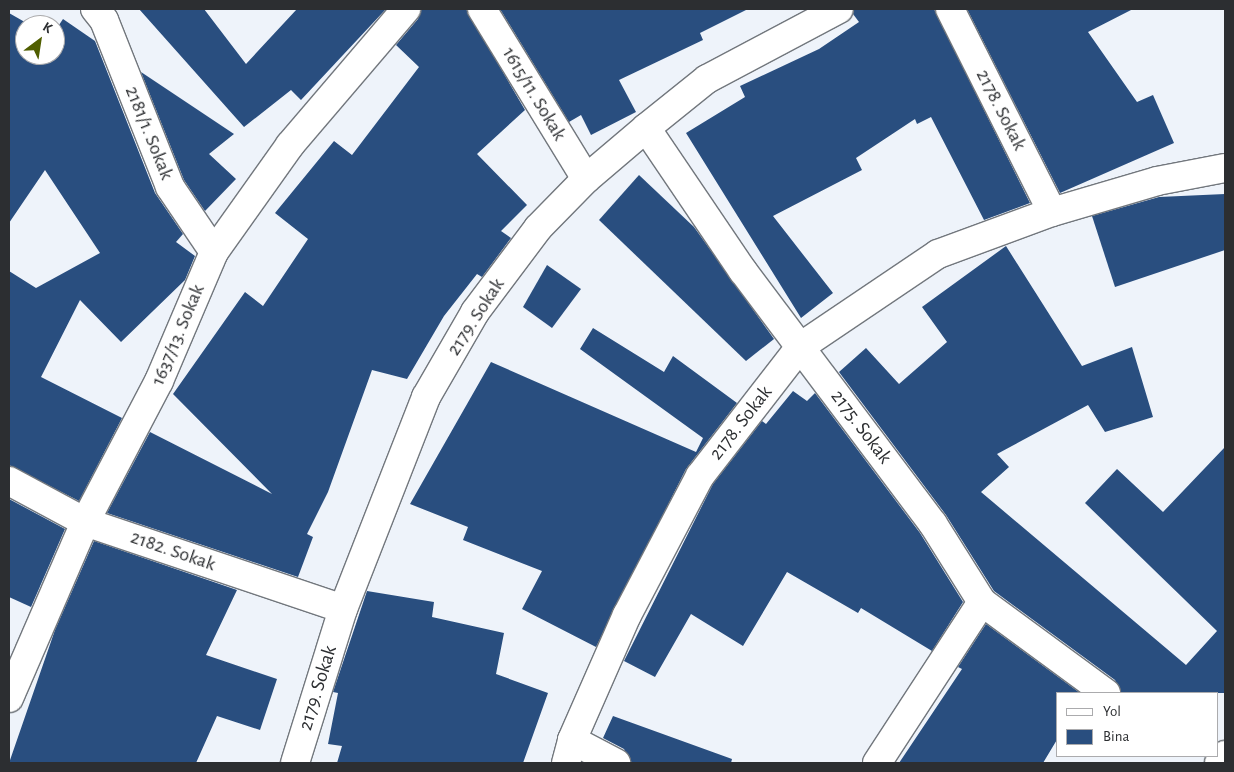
<!DOCTYPE html>
<style>
body{margin:0}
#map{position:relative;width:1234px;height:772px;overflow:hidden;background:#eef3fa;font-family:"Alegreya Sans",sans-serif}
div>[style]{position:absolute}
.building>*{inset:0;background:#294e7f}
.roads{filter:drop-shadow(1px 0 #72777d) drop-shadow(-1px 0 #72777d) drop-shadow(0 1px #72777d) drop-shadow(0 -1px #72777d)}
.minor>*{height:28px;margin:-14px;padding:0 14px;transform-origin:14px;border-radius:14px;background:#fff}
.secondary>*{height:28px;margin:-14px;padding:0 14px;transform-origin:14px;border-radius:14px;background:#fff}
span{translate:-50% -50%;white-space:nowrap;text-align:center;line-height:1.15;-webkit-text-stroke:5px #fff;paint-order:stroke}
.street-label{font-size:20px;color:#2c2e31}
.frame{position:absolute;inset:0;border:10px solid #2c2e31;pointer-events:none}
.legend{position:absolute;left:1056px;top:692px;width:162px;height:65px;box-sizing:border-box;background:#fff;border:1px solid #ababad;margin:0;padding:6px 9px;list-style:none;font-size:15px;color:#2c2e31}
.legend li{display:flex;align-items:center;gap:10px;height:25px}
.legend b{width:25px;border:1px solid #ababad}
.north{position:absolute;left:15px;top:15px;width:50px;height:50px;box-sizing:border-box;background:#fff;border:1px solid #ababad;border-radius:50%;rotate:31deg;font-size:14px;font-weight:700;line-height:20px;text-align:center;color:#2c2e31}
.north::after{content:'';display:block;margin:auto;width:18px;height:22px;background:#505e00;clip-path:polygon(50% 0,100% 100%,50% 72%,0 100%)}
</style>
<div id="map">
<div class="building">
<i style="clip-path:polygon(139px 9px,204px 9px,246px 64px,297px 9px,386px 9px,301px 100px,291px 90px,244px 127px)"></i>
<i style="clip-path:polygon(421px 9px,466px 9px,525px 110px,477px 154px,527px 205px,501px 231px,511px 238px,482px 277px,477px 274px,444px 316px,407px 379px,372px 370px,328px 492px,307px 534px,313px 537px,298px 577px,107px 513px,150px 432px,272px 494px,173px 394px,245px 292px,263px 306px,308px 239px,275px 213px,334px 141px,352px 155px,419px 67px,396px 45px,418px 19px)"></i>
<i style="clip-path:polygon(500px 9px,748px 9px,700px 33px,703px 40px,619px 80px,636px 112px,591px 135px,581px 115px,569px 122px)"></i>
<i style="clip-path:polygon(854px 9px,934px 9px,1030px 203px,984px 220px,931px 117px,917px 124px,915px 119px,856px 158px,862px 170px,773px 216px,833px 293px,801px 318px,686px 133px,745px 97px,740px 86px,819px 49px,859px 22px,853px 14px)"></i>
<i style="clip-path:polygon(967px 9px,1133px 9px,1088px 32px,1137px 102px,1153px 95px,1174px 143px,1060px 193px)"></i>
<i style="clip-path:polygon(9px 13px,30px 25px,25px 25px,25px 55px,55px 55px,55px 31px,63px 19px,95px 41px,155px 193px,183px 234px,176px 242px,195px 256px,185px 280px,121px 342px,80px 300px,41px 377px,122px 418px,79px 501px,9px 465px,9px 271px,36px 288px,100px 253px,45px 170px,9px 223px)"></i>
<i style="clip-path:polygon(141px 72px,234px 134px,209px 154px,236px 179px,205px 211px,184px 180px)"></i>
<i style="clip-path:polygon(639px 175px,694px 227px,774px 339px,746px 361px,599px 220px)"></i>
<i style="clip-path:polygon(1225px 194px,1225px 250px,1115px 287px,1092px 216px,1159px 197px)"></i>
<i style="clip-path:polygon(1006px 246px,1082px 366px,1132px 347px,1153px 417px,1105px 432px,1088px 405px,997px 454px,1009px 467px,981px 492px,1186px 665px,1217px 631px,1085px 503px,1117px 469px,1163px 512px,1225px 447px,1225px 693px,1121px 693px,1115px 680px,994px 591px,946px 515px,839px 372px,866px 348px,899px 384px,947px 342px,922px 307px)"></i>
<i style="clip-path:polygon(547px 265px,581px 289px,552px 328px,523px 307px)"></i>
<i style="clip-path:polygon(593px 328px,664px 372px,673px 356px,737px 403px,686px 469px,596px 647px,522px 609px,542px 571px,463px 540px,468px 527px,410px 504px,491px 362px,696px 452px,703px 438px,580px 349px)"></i>
<i style="clip-path:polygon(793px 391px,807px 401px,815px 393px,920px 533px,963px 602px,932px 651px,861px 608px,858px 613px,787px 572px,743px 646px,691px 614px,655px 677px,624px 661px,713px 484px,762px 421px,766px 424px)"></i>
<i style="clip-path:polygon(9px 499px,65px 529px,31px 607px,9px 597px)"></i>
<i style="clip-path:polygon(94px 541px,237px 590px,206px 655px,277px 679px,260px 730px,217px 716px,196px 763px,9px 763px,55px 630px)"></i>
<i style="clip-path:polygon(367px 591px,434px 602px,432px 617px,504px 633px,496px 674px,548px 693px,523px 763px,337px 763px,342px 746px,328px 744px,338px 693px,333px 692px)"></i>
<i style="clip-path:polygon(986px 624px,1080px 693px,1058px 693px,1058px 738px,1043px 763px,899px 763px,962px 669px,958px 667px)"></i>
<i style="clip-path:polygon(613px 716px,732px 759px,731px 763px,631px 763px,624px 749px,603px 738px)"></i>
</div>
<div class="roads">
<div class="minor">
<i style="left:95px;top:9px;width:14px;rotate:51deg"></i>
<i style="left:104px;top:20px;width:180px;rotate:68.4deg"></i>
<i style="left:170px;top:187px;width:78px;rotate:55.9deg"></i>
<i style="left:482px;top:9px;width:199px;rotate:58.5deg"></i>
<i style="left:950px;top:9px;width:227px;rotate:63.3deg"></i>
<i style="left:646px;top:128px;width:173px;rotate:55.9deg"></i>
<i style="left:743px;top:271px;width:316px;rotate:53.1deg"></i>
<i style="left:933px;top:524px;width:92px;rotate:57.9deg"></i>
<i style="left:982px;top:602px;width:154px;rotate:36.3deg"></i>
<i style="left:9px;top:481px;width:86px;rotate:28.3deg"></i>
<i style="left:85px;top:522px;width:272px;rotate:18.6deg"></i>
<i style="left:9px;top:698px;width:192px;rotate:-66.6deg"></i>
<i style="left:85px;top:522px;width:159px;rotate:-62.3deg"></i>
<i style="left:159px;top:381px;width:140px;rotate:-66.9deg"></i>
<i style="left:214px;top:252px;width:131px;rotate:-54.6deg"></i>
<i style="left:290px;top:145px;width:179px;rotate:-49.5deg"></i>
<i style="left:572px;top:740px;width:50px;rotate:27.6deg"></i>
<i style="left:566px;top:763px;width:24px;rotate:-75deg"></i>
<i style="left:572px;top:740px;width:137px;rotate:-66.3deg"></i>
<i style="left:627px;top:615px;width:157px;rotate:-62.3deg"></i>
<i style="left:700px;top:476px;width:163px;rotate:-52.2deg"></i>
<i style="left:800px;top:347px;width:166px;rotate:-34deg"></i>
<i style="left:938px;top:254px;width:121px;rotate:-20.2deg"></i>
<i style="left:1052px;top:212px;width:109px;rotate:-16.4deg"></i>
<i style="left:1157px;top:181px;width:69px;rotate:-10.8deg"></i>
<i style="left:877px;top:763px;width:192px;rotate:-56.9deg"></i>
<i style="left:1219px;top:763px;width:10px;rotate:-53deg"></i>
</div>
<div class="secondary">
<i style="left:295px;top:763px;width:161px;rotate:-72.7deg"></i>
<i style="left:343px;top:609px;width:228px;rotate:-68.6deg"></i>
<i style="left:426px;top:397px;width:98px;rotate:-60deg"></i>
<i style="left:475px;top:312px;width:105px;rotate:-53.1deg"></i>
<i style="left:538px;top:228px;width:69px;rotate:-45.6deg"></i>
<i style="left:586px;top:179px;width:79px;rotate:-40.4deg"></i>
<i style="left:646px;top:128px;width:78px;rotate:-38.8deg"></i>
<i style="left:707px;top:79px;width:149px;rotate:-27.9deg"></i>
</div>
</div>
<div class="street-label">
<span style="left:534px;top:94px;rotate:59deg">1615/11. Sokak</span>
<span style="left:1001px;top:110px;rotate:63deg">2178. Sokak</span>
<span style="left:149px;top:133px;rotate:68deg">2181/1. Sokak</span>
<span style="left:476px;top:317px;rotate:-57deg">2179. Sokak</span>
<span style="left:178px;top:335px;rotate:-67deg">1637/13. Sokak</span>
<span style="left:741px;top:423px;rotate:-52deg">2178. Sokak</span>
<span style="left:861px;top:427px;rotate:53deg">2175. Sokak</span>
<span style="left:173px;top:551px;rotate:19deg">2182. Sokak</span>
<span style="left:318px;top:688px;rotate:-73deg">2179. Sokak</span>
</div>
<div class="frame"></div>
<ul class="legend">
<li><b style="height:6px;background:#fff"></b>Yol</li>
<li><b style="height:14px;background:#294e7f"></b>Bina</li>
</ul>
<div class="north">K</div>
</div>
